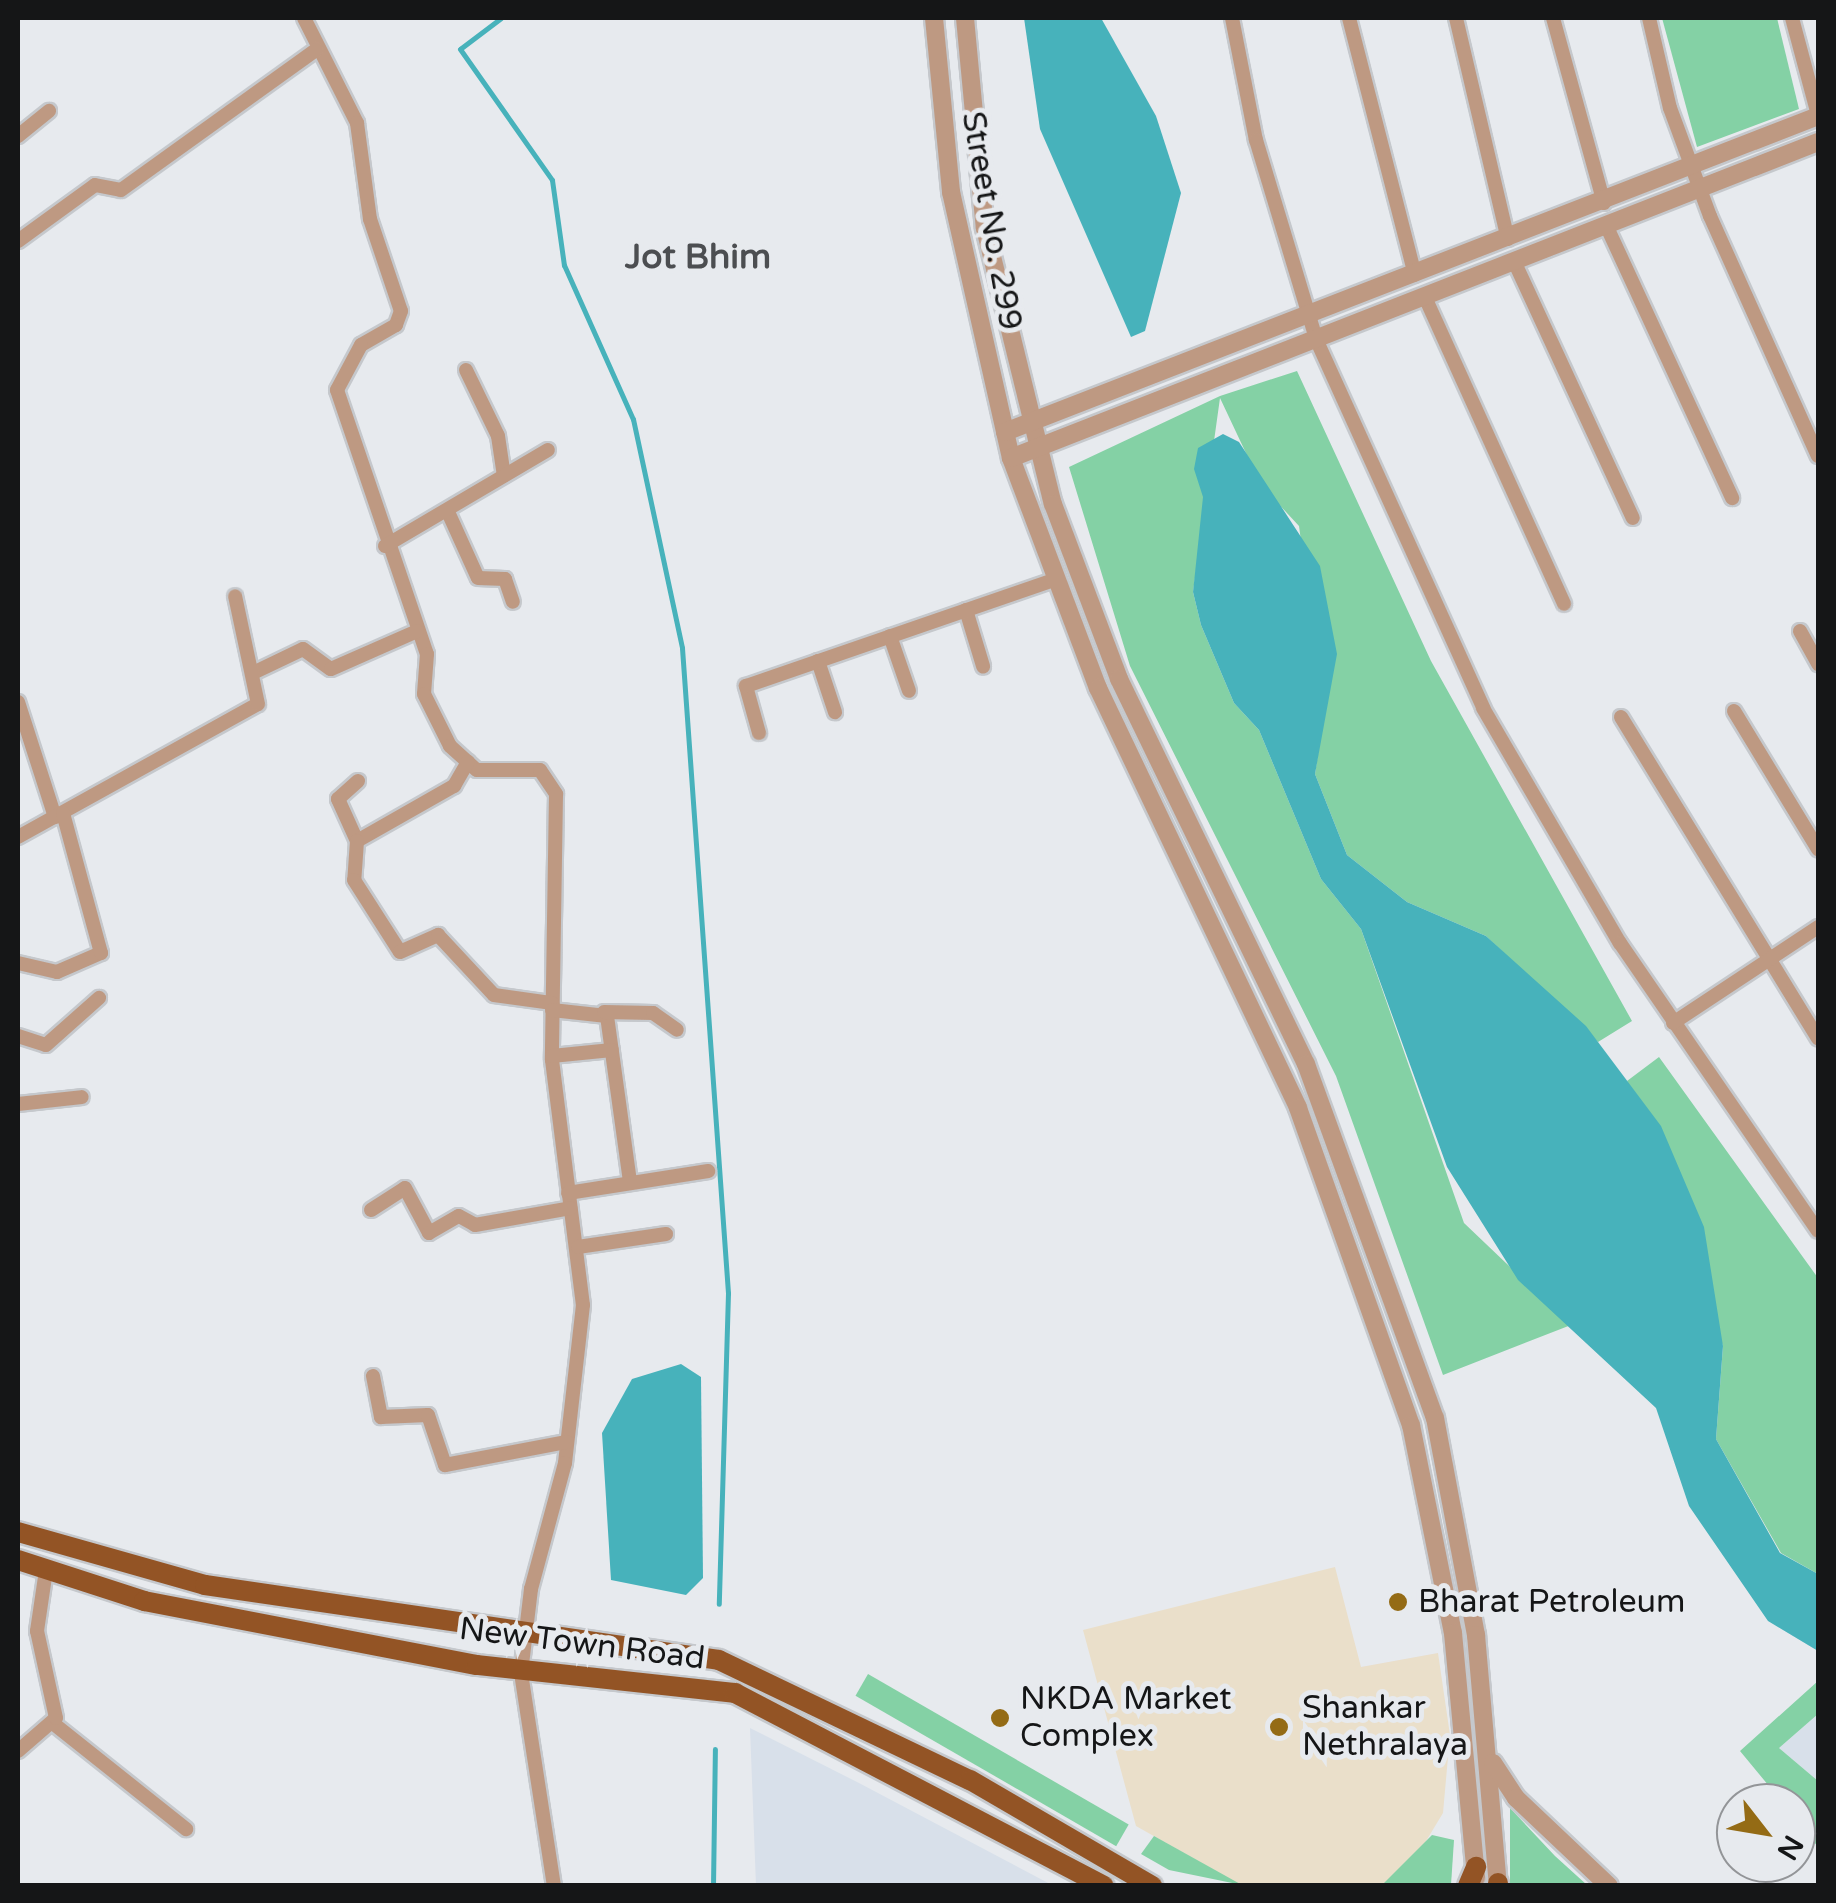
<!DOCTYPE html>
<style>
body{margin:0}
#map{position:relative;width:1836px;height:1903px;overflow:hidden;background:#e7eaee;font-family:"Varela Round",sans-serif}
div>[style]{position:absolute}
.built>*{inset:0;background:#d8e0ea}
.medical>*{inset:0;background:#eadfca}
.green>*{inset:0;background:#84d1a5;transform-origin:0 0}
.water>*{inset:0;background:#47b2bb}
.stream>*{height:5px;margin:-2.5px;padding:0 2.5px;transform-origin:2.5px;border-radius:2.5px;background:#47b2bb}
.roads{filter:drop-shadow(2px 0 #c5c8cc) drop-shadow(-2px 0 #c5c8cc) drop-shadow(0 2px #c5c8cc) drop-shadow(0 -2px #c5c8cc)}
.minor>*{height:14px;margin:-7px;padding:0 7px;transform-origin:7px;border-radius:7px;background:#be9982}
.tertiary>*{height:18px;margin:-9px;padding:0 9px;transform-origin:9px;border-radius:9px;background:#be9982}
.primary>*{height:20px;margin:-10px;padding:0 10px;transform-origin:10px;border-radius:10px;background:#935425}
.dots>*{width:28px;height:28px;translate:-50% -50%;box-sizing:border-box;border:5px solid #e7eaee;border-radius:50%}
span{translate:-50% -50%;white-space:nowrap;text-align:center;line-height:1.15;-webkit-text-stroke:10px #e7eaee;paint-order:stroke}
.street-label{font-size:32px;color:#151617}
.poi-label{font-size:32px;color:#151617}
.left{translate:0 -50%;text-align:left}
.neighbourhood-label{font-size:35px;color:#4c4e51;font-weight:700}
.frame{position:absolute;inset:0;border:20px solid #151617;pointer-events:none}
.north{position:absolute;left:1716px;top:1783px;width:100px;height:100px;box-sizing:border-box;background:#e7eaee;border:2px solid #939598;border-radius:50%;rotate:121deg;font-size:28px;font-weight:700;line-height:40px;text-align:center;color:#151617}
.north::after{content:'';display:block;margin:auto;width:35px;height:45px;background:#946b15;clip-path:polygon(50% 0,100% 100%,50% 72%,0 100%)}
</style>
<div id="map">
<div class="built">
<i style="clip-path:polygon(1818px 1714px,1818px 1781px,1779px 1748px)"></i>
<i style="clip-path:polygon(750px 1728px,859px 1783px,1052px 1885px,756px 1885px)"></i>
</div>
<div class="medical">
<i style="clip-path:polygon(1335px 1567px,1361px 1667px,1438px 1653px,1450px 1735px,1443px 1813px,1417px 1856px,1382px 1885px,1242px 1886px,1136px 1826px,1083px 1630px)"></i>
</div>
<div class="green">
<i style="clip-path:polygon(1662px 18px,1777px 18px,1799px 109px,1697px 147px)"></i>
<i style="clip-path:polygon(1297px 371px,1431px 661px,1632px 1021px,1598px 1042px,1486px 936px,1407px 902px,1347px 855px,1315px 774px,1324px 714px,1299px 526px,1261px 485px,1220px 398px,1193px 592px,1201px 625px,1234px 703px,1259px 730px,1321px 879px,1361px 929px,1464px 1223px,1571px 1325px,1443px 1375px,1336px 1076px,1130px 666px,1069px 467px,1220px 396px)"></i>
<i style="clip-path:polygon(1659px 1057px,1818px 1278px,1818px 1574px,1781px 1553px,1716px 1439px,1723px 1346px,1627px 1081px)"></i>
<i style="left:868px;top:1674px;width:301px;height:25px;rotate:30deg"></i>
<i style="clip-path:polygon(1818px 1681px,1818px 1714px,1779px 1748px,1818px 1781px,1818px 1847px,1796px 1819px,1796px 1803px,1783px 1803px,1740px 1751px)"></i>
<i style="clip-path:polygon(1510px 1808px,1555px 1856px,1587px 1885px,1510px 1885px)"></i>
<i style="clip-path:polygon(1432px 1835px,1454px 1840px,1451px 1885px,1382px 1885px)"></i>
<i style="clip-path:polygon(1154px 1836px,1242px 1885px,1169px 1870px,1141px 1854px)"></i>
</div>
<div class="water">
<i style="clip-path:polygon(1024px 18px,1101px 18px,1156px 116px,1181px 193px,1145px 331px,1131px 337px,1040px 129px)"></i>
<i style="clip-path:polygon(1223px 434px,1239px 442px,1320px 566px,1337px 654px,1315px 774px,1347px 855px,1407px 902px,1486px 936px,1586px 1026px,1661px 1126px,1704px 1227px,1723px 1346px,1716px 1439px,1780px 1553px,1818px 1574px,1818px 1651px,1768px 1621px,1689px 1506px,1656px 1408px,1518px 1280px,1447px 1167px,1361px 929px,1321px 879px,1259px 730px,1234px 703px,1201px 625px,1193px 592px,1203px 497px,1194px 469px,1198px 448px)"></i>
<i style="clip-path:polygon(681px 1364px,701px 1377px,703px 1578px,686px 1595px,611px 1580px,602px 1433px,632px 1379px)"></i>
</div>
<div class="stream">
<i style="left:501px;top:18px;width:51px;rotate:142.9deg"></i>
<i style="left:460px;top:49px;width:160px;rotate:54.9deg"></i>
<i style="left:552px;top:180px;width:86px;rotate:82deg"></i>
<i style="left:564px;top:265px;width:169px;rotate:65.9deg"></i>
<i style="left:633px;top:419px;width:234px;rotate:77.9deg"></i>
<i style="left:682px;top:648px;width:647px;rotate:85.92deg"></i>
<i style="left:728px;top:1293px;width:311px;rotate:91.7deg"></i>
<i style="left:713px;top:1886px;width:137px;rotate:-89.2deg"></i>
</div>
<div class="roads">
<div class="minor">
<i style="left:304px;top:18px;width:118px;rotate:63.2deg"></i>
<i style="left:357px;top:123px;width:97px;rotate:82.3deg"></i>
<i style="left:370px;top:219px;width:97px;rotate:71.4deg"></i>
<i style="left:401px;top:311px;width:15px;rotate:110deg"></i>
<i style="left:396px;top:325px;width:40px;rotate:150.3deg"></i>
<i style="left:361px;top:345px;width:51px;rotate:118.1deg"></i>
<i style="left:337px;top:390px;width:279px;rotate:71.2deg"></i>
<i style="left:427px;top:654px;width:40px;rotate:94.3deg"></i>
<i style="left:424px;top:694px;width:58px;rotate:63.4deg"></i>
<i style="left:450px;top:746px;width:36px;rotate:42deg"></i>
<i style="left:477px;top:770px;width:63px"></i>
<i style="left:540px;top:770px;width:29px;rotate:56deg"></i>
<i style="left:556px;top:794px;width:266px;rotate:90.9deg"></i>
<i style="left:552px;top:1060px;width:247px;rotate:82.8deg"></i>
<i style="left:583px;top:1305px;width:159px;rotate:96.5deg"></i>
<i style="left:565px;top:1463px;width:131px;rotate:105.1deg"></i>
<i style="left:531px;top:1589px;width:85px;rotate:96.8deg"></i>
<i style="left:521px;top:1673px;width:216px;rotate:81.2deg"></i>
<i style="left:1232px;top:18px;width:124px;rotate:78.9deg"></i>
<i style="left:1256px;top:140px;width:208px;rotate:73.2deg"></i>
<i style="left:1316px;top:339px;width:405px;rotate:65.6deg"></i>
<i style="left:1483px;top:708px;width:272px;rotate:59.8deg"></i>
<i style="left:1620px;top:943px;width:349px;rotate:55.5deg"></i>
<i style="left:1349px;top:18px;width:265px;rotate:75.6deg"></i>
<i style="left:1456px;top:18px;width:227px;rotate:76.8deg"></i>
<i style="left:1553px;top:18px;width:192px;rotate:74.6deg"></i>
<i style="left:1649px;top:18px;width:92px;rotate:76.9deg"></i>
<i style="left:1670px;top:108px;width:115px;rotate:69.7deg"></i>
<i style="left:1710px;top:216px;width:263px;rotate:65.8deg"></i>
<i style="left:1792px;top:18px;width:100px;rotate:75deg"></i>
<i style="left:18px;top:136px;width:40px;rotate:-39deg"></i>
<i style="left:1606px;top:225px;width:301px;rotate:65.2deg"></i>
<i style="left:18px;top:241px;width:95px;rotate:-36deg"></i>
<i style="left:95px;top:185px;width:26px;rotate:11deg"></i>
<i style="left:121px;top:190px;width:241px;rotate:-35.7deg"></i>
<i style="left:1514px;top:261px;width:283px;rotate:65.2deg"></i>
<i style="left:1424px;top:295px;width:339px;rotate:65.6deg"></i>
<i style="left:466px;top:370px;width:73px;rotate:64.1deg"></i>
<i style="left:498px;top:436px;width:40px;rotate:81.5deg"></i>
<i style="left:448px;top:512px;width:72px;rotate:65.6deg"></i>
<i style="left:478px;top:578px;width:27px;rotate:2deg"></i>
<i style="left:505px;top:579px;width:24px;rotate:71deg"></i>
<i style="left:385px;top:546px;width:189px;rotate:-30.5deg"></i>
<i style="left:966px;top:610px;width:59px;rotate:73.1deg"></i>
<i style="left:1800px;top:631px;width:38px;rotate:61deg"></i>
<i style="left:890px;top:636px;width:58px;rotate:70.9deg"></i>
<i style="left:818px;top:661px;width:54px;rotate:71.6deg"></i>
<i style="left:255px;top:672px;width:53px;rotate:-25.6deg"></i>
<i style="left:303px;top:649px;width:34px;rotate:36deg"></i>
<i style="left:331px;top:669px;width:94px;rotate:-23.8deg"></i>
<i style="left:18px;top:702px;width:121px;rotate:72.2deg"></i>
<i style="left:1734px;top:711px;width:162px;rotate:58.7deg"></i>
<i style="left:1621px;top:717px;width:377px;rotate:58.5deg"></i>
<i style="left:759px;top:733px;width:49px;rotate:-105.5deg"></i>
<i style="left:746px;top:686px;width:325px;rotate:-19deg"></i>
<i style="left:358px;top:781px;width:27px;rotate:138deg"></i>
<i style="left:338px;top:799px;width:46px;rotate:65.7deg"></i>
<i style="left:357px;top:841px;width:112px;rotate:-29.6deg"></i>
<i style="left:454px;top:786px;width:28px;rotate:-60deg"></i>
<i style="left:18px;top:837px;width:274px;rotate:-29deg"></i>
<i style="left:258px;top:704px;width:110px;rotate:-102deg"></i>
<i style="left:357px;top:841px;width:39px;rotate:94deg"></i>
<i style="left:354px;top:880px;width:85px;rotate:57.4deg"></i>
<i style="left:400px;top:952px;width:42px;rotate:-24.1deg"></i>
<i style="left:438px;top:935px;width:82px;rotate:47deg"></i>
<i style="left:494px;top:995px;width:59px;rotate:7.9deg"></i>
<i style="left:18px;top:963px;width:40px;rotate:13deg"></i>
<i style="left:57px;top:972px;width:48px;rotate:-23.4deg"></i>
<i style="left:101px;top:953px;width:145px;rotate:-105.2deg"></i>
<i style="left:552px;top:1010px;width:55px;rotate:6.2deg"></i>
<i style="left:607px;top:1016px;width:168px;rotate:82.1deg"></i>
<i style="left:604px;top:1012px;width:49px;rotate:1.2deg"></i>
<i style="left:653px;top:1013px;width:29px;rotate:35deg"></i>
<i style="left:1673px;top:1023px;width:174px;rotate:-33.5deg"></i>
<i style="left:18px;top:1036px;width:29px;rotate:18deg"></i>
<i style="left:46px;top:1045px;width:71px;rotate:-41.6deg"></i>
<i style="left:552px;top:1056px;width:60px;rotate:-5.7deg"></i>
<i style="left:18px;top:1104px;width:64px;rotate:-6.2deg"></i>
<i style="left:568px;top:1193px;width:142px;rotate:-8.9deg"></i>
<i style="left:371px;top:1210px;width:40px;rotate:-32.9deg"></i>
<i style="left:405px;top:1188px;width:51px;rotate:61.9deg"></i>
<i style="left:429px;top:1233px;width:34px;rotate:-30deg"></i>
<i style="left:459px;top:1216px;width:18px;rotate:29deg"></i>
<i style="left:475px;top:1225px;width:97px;rotate:-10deg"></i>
<i style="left:578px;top:1247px;width:89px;rotate:-8.4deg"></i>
<i style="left:373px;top:1376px;width:42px;rotate:79deg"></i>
<i style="left:381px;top:1417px;width:47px;rotate:-2.4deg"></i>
<i style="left:428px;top:1415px;width:53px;rotate:71.2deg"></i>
<i style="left:445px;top:1465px;width:124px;rotate:-10.7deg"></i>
<i style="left:54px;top:1724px;width:169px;rotate:38.5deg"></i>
<i style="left:18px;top:1751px;width:50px;rotate:-41deg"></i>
<i style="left:56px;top:1718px;width:89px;rotate:-102.3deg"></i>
<i style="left:37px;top:1631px;width:62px;rotate:-81.6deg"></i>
</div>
<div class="tertiary">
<i style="left:934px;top:18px;width:175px;rotate:84.4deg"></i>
<i style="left:951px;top:192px;width:273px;rotate:77.3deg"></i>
<i style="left:1011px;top:458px;width:246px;rotate:69.3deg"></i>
<i style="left:1098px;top:688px;width:465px;rotate:64.5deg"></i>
<i style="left:1298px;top:1108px;width:337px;rotate:70.4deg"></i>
<i style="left:1411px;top:1425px;width:212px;rotate:78.6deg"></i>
<i style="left:1453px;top:1633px;width:246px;rotate:84.6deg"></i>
<i style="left:965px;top:18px;width:211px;rotate:84.6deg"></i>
<i style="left:985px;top:228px;width:284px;rotate:76.2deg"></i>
<i style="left:1053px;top:504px;width:187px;rotate:69.3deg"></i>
<i style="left:1119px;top:679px;width:428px;rotate:64.1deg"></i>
<i style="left:1306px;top:1064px;width:377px;rotate:70deg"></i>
<i style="left:1435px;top:1418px;width:221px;rotate:79.3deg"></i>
<i style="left:1476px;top:1635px;width:252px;rotate:85deg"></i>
<i style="left:1005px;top:432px;width:872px;rotate:-21.24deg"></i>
<i style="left:1011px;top:458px;width:867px;rotate:-21.38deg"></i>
<i style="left:1493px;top:1763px;width:42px;rotate:56.7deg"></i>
<i style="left:1516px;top:1798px;width:128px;rotate:43.4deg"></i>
</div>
<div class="primary">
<i style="left:18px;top:1532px;width:194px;rotate:15.8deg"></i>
<i style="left:205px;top:1585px;width:519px;rotate:8.3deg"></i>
<i style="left:719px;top:1660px;width:278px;rotate:25.6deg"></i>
<i style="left:970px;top:1780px;width:211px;rotate:30.2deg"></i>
<i style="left:18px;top:1560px;width:133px;rotate:18deg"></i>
<i style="left:144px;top:1601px;width:339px;rotate:10.9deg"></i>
<i style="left:477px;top:1665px;width:260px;rotate:6.2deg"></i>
<i style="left:735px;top:1693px;width:416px;rotate:27.6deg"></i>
<i style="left:1498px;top:1883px;width:3px;rotate:90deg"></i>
<i style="left:1468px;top:1886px;width:21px;rotate:-67deg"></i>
</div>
</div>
<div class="dots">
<i style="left:1398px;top:1602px;background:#946b15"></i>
<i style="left:1000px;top:1718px;background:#946b15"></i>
<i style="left:1279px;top:1727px;background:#946b15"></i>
</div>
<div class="street-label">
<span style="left:991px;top:221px;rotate:80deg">Street No. 299</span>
<span style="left:582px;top:1644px;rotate:7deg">New Town Road</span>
</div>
<div class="poi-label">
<span class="left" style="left:1418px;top:1602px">Bharat Petroleum</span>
<span class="left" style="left:1020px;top:1718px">NKDA Market<br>Complex</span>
<span class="left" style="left:1302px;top:1727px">Shankar<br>Nethralaya</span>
</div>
<div class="neighbourhood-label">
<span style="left:698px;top:257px">Jot Bhim</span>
</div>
<div class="frame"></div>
<div class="north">N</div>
</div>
